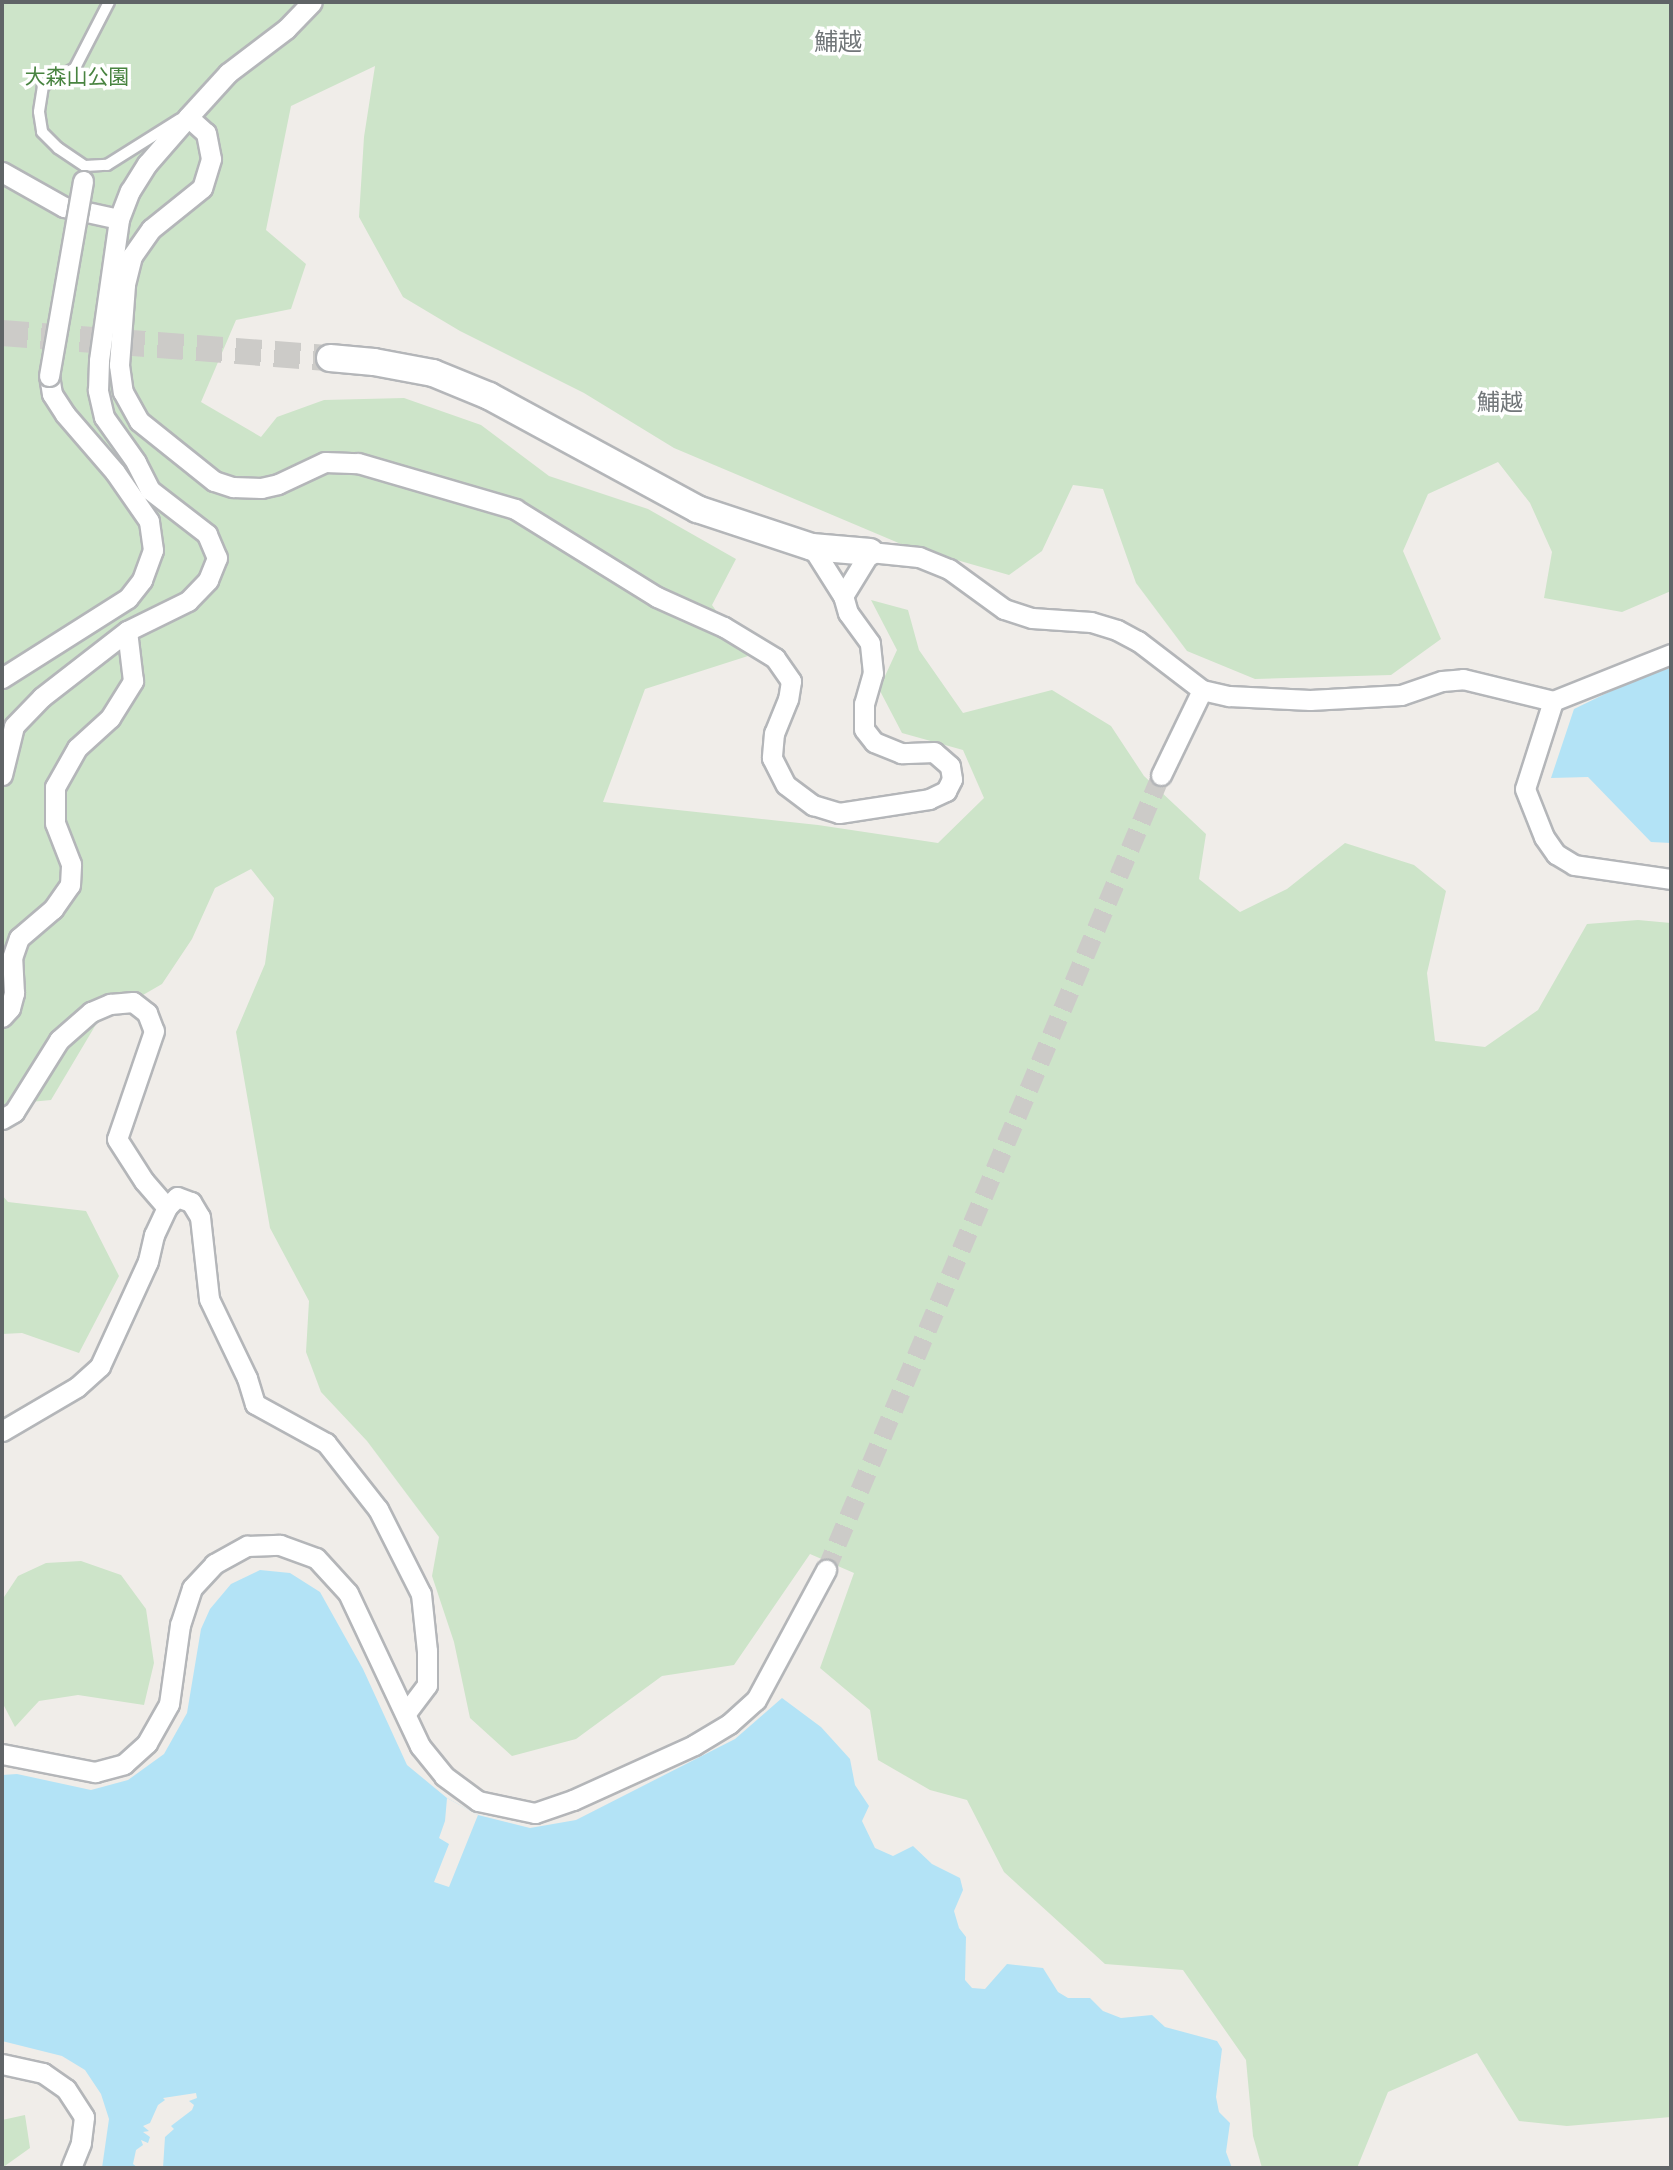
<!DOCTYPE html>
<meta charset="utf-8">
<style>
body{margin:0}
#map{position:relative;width:1673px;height:2170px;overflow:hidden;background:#f0ede9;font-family:"Open Sans","Noto Sans JP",sans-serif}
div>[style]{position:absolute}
.green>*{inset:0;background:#cde4c9}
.water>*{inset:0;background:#b3e3f6}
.pier>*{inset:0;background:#f0ede9}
.street-tunnel>*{height:19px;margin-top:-9.5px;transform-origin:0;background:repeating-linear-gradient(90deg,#cccbc8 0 19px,transparent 0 29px)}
.secondary-tunnel>*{height:26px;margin-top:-13px;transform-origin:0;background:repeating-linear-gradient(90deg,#cccbc8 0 26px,transparent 0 39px)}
.roads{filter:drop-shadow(2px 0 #b4b6b9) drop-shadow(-2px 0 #b4b6b9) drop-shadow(0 2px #b4b6b9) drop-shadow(0 -2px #b4b6b9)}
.lane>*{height:10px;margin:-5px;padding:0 5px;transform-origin:5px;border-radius:5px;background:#fff}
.street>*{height:19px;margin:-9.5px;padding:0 9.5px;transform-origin:9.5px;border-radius:9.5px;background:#fff}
.secondary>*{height:26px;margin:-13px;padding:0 13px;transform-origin:13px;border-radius:13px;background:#fff}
.bridges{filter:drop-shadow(2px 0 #b4b6b9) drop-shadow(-2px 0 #b4b6b9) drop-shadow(0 2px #b4b6b9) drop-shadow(0 -2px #b4b6b9)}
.street-bridge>*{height:19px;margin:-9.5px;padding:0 9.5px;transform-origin:9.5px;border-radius:9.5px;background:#fff}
span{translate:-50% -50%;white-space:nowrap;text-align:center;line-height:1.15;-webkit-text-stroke:7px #fff;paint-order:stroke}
.park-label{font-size:21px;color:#498441}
.neighbourhood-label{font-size:23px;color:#717679}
.quarter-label{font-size:24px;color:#717679}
.frame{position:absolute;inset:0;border:4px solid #606467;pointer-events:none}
</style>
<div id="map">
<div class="green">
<i style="clip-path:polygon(2px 2px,1671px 2px,1671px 591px,1622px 612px,1544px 598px,1552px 552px,1530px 503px,1498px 462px,1428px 494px,1403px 551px,1441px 639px,1391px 675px,1255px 679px,1187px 651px,1136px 583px,1103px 489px,1073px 485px,1042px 551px,1009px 575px,901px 544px,674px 448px,584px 393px,460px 331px,403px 297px,359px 217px,364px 137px,375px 66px,291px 106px,266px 230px,306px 264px,291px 309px,236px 320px,201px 402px,261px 437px,277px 417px,324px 400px,404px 398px,481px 425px,549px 476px,648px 509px,736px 559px,712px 605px,748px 656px,645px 689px,603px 802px,818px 825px,938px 843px,984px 798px,963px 750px,902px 733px,879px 689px,897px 650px,871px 600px,908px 610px,919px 650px,963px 713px,1052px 690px,1111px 726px,1144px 776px,1206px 834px,1199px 879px,1240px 912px,1287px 889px,1345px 843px,1414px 865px,1446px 891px,1427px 973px,1435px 1041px,1485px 1047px,1538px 1010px,1587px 924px,1638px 920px,1671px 923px,1671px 2117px,1567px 2126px,1519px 2121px,1477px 2053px,1388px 2092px,1357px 2168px,1262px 2168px,1253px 2136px,1246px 2060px,1183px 1970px,1105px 1964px,1004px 1872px,967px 1800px,930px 1790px,878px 1760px,870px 1710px,820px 1668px,854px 1573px,810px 1554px,734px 1665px,662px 1676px,576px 1739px,512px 1756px,470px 1718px,454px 1642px,432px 1576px,439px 1537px,367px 1441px,321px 1392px,306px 1352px,309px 1301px,270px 1228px,236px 1032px,265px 964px,274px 898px,251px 869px,215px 888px,192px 939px,162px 984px,98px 1021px,51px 1100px,9px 1104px,2px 1114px)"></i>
<i style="clip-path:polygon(2px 1195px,8px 1202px,86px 1211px,119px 1276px,79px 1353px,22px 1333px,2px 1334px)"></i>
<i style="clip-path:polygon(81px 1561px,121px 1575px,146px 1609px,154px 1663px,144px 1705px,78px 1695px,39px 1701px,15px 1727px,2px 1702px,2px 1600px,18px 1576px,46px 1563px)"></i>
<i style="clip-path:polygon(25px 2115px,30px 2148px,2px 2168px,2px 2120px)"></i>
</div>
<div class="water">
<i style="clip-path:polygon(1671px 668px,1671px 843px,1651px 842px,1588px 777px,1551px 778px,1574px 709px,1642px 676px)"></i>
<i style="clip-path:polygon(260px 1570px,290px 1573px,320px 1592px,363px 1669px,407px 1765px,447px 1798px,478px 1815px,530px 1828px,576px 1820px,735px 1739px,782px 1698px,821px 1727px,850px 1759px,855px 1785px,869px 1806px,862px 1821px,875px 1848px,893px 1856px,913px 1846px,932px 1864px,960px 1878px,963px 1890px,954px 1911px,959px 1928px,966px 1937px,965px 1980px,972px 1988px,985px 1989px,1007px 1964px,1043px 1968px,1058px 1992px,1068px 1998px,1090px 1998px,1103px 2011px,1121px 2018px,1152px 2015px,1165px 2027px,1217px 2041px,1222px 2049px,1216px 2097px,1219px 2112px,1230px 2123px,1226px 2152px,1232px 2168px,102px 2168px,109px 2119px,101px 2094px,85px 2070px,62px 2056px,2px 2041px,2px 1775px,17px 1774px,91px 1790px,128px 1780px,164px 1754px,187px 1713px,201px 1629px,210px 1609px,231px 1584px)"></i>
</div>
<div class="pier">
<i style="clip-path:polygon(447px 1798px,478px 1815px,449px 1887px,434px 1882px,449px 1844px,439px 1838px,445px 1821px)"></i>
<i style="clip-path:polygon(196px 2093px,197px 2098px,189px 2101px,194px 2105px,192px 2110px,171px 2126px,174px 2129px,165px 2137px,163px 2168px,138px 2168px,133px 2164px,136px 2150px,143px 2145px,141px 2140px,148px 2143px,150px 2137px,143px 2132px,149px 2131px,143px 2126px,150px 2123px,158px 2105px,165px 2100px,163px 2098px)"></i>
</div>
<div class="street-tunnel">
<i style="left:826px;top:1570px;width:863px;rotate:-67.15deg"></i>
</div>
<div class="secondary-tunnel">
<i style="left:2px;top:333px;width:329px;rotate:4.4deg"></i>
</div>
<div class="roads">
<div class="lane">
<i style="left:109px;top:2px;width:74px;rotate:117.3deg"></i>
<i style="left:75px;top:68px;width:37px;rotate:151deg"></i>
<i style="left:43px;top:86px;width:26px;rotate:99deg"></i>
<i style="left:39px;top:112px;width:20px;rotate:81deg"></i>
<i style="left:42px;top:132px;width:23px;rotate:45deg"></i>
<i style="left:58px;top:148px;width:32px;rotate:34deg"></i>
<i style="left:85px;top:166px;width:22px;rotate:-3deg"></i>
<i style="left:107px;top:165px;width:86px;rotate:-32.2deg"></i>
</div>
<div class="street">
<i style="left:188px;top:117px;width:24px;rotate:42deg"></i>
<i style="left:206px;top:133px;width:26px;rotate:79deg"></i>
<i style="left:211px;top:159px;width:30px;rotate:107deg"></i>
<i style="left:202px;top:188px;width:65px;rotate:141.2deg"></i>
<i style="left:151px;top:229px;width:33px;rotate:125deg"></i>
<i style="left:132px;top:256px;width:30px;rotate:104deg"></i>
<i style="left:125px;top:285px;width:80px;rotate:94.3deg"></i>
<i style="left:119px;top:365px;width:27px;rotate:82deg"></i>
<i style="left:123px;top:392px;width:33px;rotate:61deg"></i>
<i style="left:139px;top:421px;width:96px;rotate:38.7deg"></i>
<i style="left:214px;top:481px;width:20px;rotate:18deg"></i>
<i style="left:233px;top:487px;width:28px;rotate:2deg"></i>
<i style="left:261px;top:488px;width:17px;rotate:-13deg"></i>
<i style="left:278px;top:484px;width:52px;rotate:-25.1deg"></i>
<i style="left:325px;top:462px;width:33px;rotate:2deg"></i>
<i style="left:358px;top:463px;width:164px;rotate:16.3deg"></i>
<i style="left:515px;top:509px;width:167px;rotate:31.8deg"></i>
<i style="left:657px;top:597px;width:73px;rotate:24.1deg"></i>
<i style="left:724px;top:627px;width:60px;rotate:31.3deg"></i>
<i style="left:775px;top:658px;width:28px;rotate:55deg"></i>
<i style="left:791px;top:681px;width:18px;rotate:99deg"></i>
<i style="left:788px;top:699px;width:37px;rotate:112deg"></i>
<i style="left:774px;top:733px;width:25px;rotate:95deg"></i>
<i style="left:772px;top:758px;width:30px;rotate:63deg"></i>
<i style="left:786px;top:785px;width:34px;rotate:37deg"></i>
<i style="left:813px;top:805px;width:27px;rotate:17deg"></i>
<i style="left:839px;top:813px;width:91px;rotate:-8.8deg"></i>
<i style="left:929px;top:799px;width:19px;rotate:-25deg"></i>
<i style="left:946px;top:791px;width:13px;rotate:-63deg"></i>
<i style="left:952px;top:779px;width:13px;rotate:-99deg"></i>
<i style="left:950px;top:766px;width:21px;rotate:-139deg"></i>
<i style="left:934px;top:752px;width:33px;rotate:178deg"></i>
<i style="left:901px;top:753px;width:29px;rotate:-158deg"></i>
<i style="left:874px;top:742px;width:16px;rotate:-128deg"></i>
<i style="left:864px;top:729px;width:25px;rotate:-90deg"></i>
<i style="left:864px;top:704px;width:32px;rotate:-74deg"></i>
<i style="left:873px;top:673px;width:30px;rotate:-96deg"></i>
<i style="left:870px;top:643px;width:37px;rotate:-126deg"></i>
<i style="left:848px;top:613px;width:18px;rotate:-106deg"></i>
<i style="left:843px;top:596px;width:58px;rotate:-122.3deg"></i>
<i style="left:2px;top:172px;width:71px;rotate:29.4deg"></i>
<i style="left:64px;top:207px;width:56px;rotate:12.3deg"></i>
<i style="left:843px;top:596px;width:52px;rotate:-58.5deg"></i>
<i style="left:870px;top:552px;width:49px;rotate:5.8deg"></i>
<i style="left:919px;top:557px;width:32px;rotate:22deg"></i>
<i style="left:949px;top:569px;width:68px;rotate:36deg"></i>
<i style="left:1004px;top:609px;width:29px;rotate:18deg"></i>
<i style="left:1032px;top:618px;width:59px;rotate:3.9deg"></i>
<i style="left:1091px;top:622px;width:27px;rotate:17deg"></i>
<i style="left:1117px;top:630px;width:24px;rotate:28deg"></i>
<i style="left:1138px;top:641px;width:81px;rotate:37.4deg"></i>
<i style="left:1202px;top:690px;width:28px;rotate:13deg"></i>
<i style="left:1229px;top:696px;width:81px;rotate:2.8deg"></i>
<i style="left:1310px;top:700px;width:91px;rotate:-3.1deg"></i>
<i style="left:1401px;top:695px;width:43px;rotate:-18.9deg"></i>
<i style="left:1442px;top:681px;width:21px;rotate:-5deg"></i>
<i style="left:1463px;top:679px;width:93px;rotate:13.7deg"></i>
<i style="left:1553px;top:701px;width:127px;rotate:-21.7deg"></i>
<i style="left:2px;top:678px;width:149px;rotate:-32.4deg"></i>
<i style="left:128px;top:598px;width:23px;rotate:-52deg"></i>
<i style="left:142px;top:580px;width:32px;rotate:-70deg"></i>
<i style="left:153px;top:550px;width:29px;rotate:-98deg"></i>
<i style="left:149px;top:521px;width:60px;rotate:-124.8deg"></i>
<i style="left:115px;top:472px;width:77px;rotate:-130.8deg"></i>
<i style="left:65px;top:414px;width:24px;rotate:-123deg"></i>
<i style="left:52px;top:394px;width:18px;rotate:-99deg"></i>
<i style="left:1553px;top:701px;width:92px;rotate:107.7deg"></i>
<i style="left:1525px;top:789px;width:52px;rotate:68.4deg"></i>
<i style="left:1544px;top:837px;width:21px;rotate:55deg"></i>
<i style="left:1556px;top:854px;width:21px;rotate:31deg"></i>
<i style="left:1574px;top:865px;width:98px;rotate:8.2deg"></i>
<i style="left:2px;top:775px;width:50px;rotate:-76.2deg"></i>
<i style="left:14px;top:726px;width:40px;rotate:-46deg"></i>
<i style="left:42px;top:697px;width:108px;rotate:-37.8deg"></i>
<i style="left:127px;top:631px;width:68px;rotate:-26.2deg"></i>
<i style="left:188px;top:601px;width:29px;rotate:-46deg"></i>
<i style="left:208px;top:580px;width:24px;rotate:-68deg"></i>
<i style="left:217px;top:558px;width:26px;rotate:-113deg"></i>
<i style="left:207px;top:534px;width:72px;rotate:-142.3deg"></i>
<i style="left:150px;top:490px;width:31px;rotate:-117deg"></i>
<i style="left:136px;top:462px;width:55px;rotate:-125.4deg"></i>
<i style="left:104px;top:417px;width:28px;rotate:-103deg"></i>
<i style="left:98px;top:390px;width:30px;rotate:-88deg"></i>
<i style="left:99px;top:360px;width:142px;rotate:-81.9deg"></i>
<i style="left:119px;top:219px;width:30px;rotate:-69deg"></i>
<i style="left:130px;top:191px;width:32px;rotate:-58deg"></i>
<i style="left:147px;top:164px;width:62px;rotate:-48.9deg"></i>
<i style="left:188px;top:117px;width:59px;rotate:-47.7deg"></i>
<i style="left:228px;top:73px;width:73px;rotate:-37.2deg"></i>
<i style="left:286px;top:29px;width:37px;rotate:-46deg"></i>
<i style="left:1161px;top:775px;width:94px;rotate:-64.2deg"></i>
<i style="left:2px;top:1017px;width:12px;rotate:-48deg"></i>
<i style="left:10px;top:1008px;width:16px;rotate:-75deg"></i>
<i style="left:14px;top:993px;width:35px;rotate:-93deg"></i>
<i style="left:12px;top:958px;width:21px;rotate:-71deg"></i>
<i style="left:19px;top:938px;width:45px;rotate:-40.5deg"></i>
<i style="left:53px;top:909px;width:29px;rotate:-55deg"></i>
<i style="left:70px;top:885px;width:21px;rotate:-87deg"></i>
<i style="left:71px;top:864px;width:44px;rotate:-111.3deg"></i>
<i style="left:55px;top:823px;width:36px;rotate:-90deg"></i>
<i style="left:55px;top:787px;width:45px;rotate:-60.6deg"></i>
<i style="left:77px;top:748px;width:45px;rotate:-42.3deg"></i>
<i style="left:110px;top:718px;width:44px;rotate:-58.1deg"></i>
<i style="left:133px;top:681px;width:50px;rotate:-96.8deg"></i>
<i style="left:2px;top:1119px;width:14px;rotate:-30deg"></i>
<i style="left:14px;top:1112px;width:85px;rotate:-58deg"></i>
<i style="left:59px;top:1040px;width:43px;rotate:-41.2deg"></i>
<i style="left:91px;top:1012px;width:21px;rotate:-23deg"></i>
<i style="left:110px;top:1004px;width:23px;rotate:-5deg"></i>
<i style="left:133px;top:1002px;width:18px;rotate:38deg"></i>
<i style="left:147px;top:1013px;width:19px;rotate:69deg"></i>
<i style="left:154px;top:1031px;width:114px;rotate:108.9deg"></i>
<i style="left:117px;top:1139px;width:50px;rotate:57.3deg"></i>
<i style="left:144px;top:1181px;width:35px;rotate:49deg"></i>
<i style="left:2px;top:1431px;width:87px;rotate:-30.4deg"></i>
<i style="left:77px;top:1387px;width:31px;rotate:-42deg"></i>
<i style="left:100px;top:1366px;width:115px;rotate:-65.4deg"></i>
<i style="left:148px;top:1261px;width:27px;rotate:-77deg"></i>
<i style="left:154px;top:1235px;width:31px;rotate:-65deg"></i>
<i style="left:167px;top:1207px;width:14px;rotate:-45deg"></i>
<i style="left:177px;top:1197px;width:15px;rotate:20deg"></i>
<i style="left:191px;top:1202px;width:17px;rotate:59deg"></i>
<i style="left:200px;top:1217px;width:82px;rotate:83.7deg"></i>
<i style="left:209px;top:1299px;width:88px;rotate:64.3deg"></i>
<i style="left:247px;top:1378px;width:27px;rotate:73deg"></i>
<i style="left:255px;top:1404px;width:81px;rotate:28.8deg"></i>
<i style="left:326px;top:1443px;width:84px;rotate:51.8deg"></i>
<i style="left:378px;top:1509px;width:95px;rotate:63.2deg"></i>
<i style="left:421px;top:1594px;width:57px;rotate:84deg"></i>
<i style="left:427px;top:1651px;width:34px;rotate:90deg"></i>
<i style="left:427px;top:1685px;width:35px;rotate:127deg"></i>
<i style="left:2px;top:1754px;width:95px;rotate:11deg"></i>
<i style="left:95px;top:1772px;width:30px;rotate:-15deg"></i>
<i style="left:124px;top:1764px;width:31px;rotate:-42deg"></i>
<i style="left:147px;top:1743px;width:45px;rotate:-60.6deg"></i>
<i style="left:169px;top:1704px;width:80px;rotate:-82.1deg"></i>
<i style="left:180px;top:1625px;width:39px;rotate:-72deg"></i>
<i style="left:192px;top:1588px;width:33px;rotate:-47deg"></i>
<i style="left:214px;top:1564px;width:38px;rotate:-29deg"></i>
<i style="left:247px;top:1546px;width:33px;rotate:-2deg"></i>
<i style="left:280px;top:1545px;width:38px;rotate:20deg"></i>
<i style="left:316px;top:1558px;width:47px;rotate:47.6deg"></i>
<i style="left:348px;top:1593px;width:169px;rotate:64.8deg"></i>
<i style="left:420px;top:1746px;width:38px;rotate:51deg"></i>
<i style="left:444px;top:1776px;width:42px;rotate:36.3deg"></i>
<i style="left:478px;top:1801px;width:58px;rotate:11.9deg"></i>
<i style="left:535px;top:1813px;width:40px;rotate:-18.9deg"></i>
<i style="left:573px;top:1800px;width:133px;rotate:-24.4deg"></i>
<i style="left:694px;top:1745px;width:41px;rotate:-31deg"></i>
<i style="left:729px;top:1724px;width:36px;rotate:-42deg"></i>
<i style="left:756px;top:1700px;width:148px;rotate:-61.7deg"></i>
<i style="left:2px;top:2064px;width:42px;rotate:12.4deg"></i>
<i style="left:43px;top:2073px;width:28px;rotate:35deg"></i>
<i style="left:66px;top:2089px;width:33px;rotate:57deg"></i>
<i style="left:84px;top:2117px;width:26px;rotate:97deg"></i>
<i style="left:81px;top:2143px;width:27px;rotate:112deg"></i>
</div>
<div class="secondary">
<i style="left:330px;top:358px;width:44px;rotate:5.2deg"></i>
<i style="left:374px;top:362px;width:60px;rotate:10.6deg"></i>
<i style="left:433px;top:373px;width:61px;rotate:22.3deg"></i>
<i style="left:489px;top:396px;width:237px;rotate:28.5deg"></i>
<i style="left:697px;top:509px;width:121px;rotate:18.3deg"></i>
<i style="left:812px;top:547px;width:58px;rotate:4.9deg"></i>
</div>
</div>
<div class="bridges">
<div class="street-bridge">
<i style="left:49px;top:376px;width:198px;rotate:-80.1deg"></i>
</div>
</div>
<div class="park-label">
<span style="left:77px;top:76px">大森山公園</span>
</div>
<div class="neighbourhood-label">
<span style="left:1500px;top:401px">鯆越</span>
</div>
<div class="quarter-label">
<span style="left:838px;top:41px">鯆越</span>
</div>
<div class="frame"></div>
</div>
